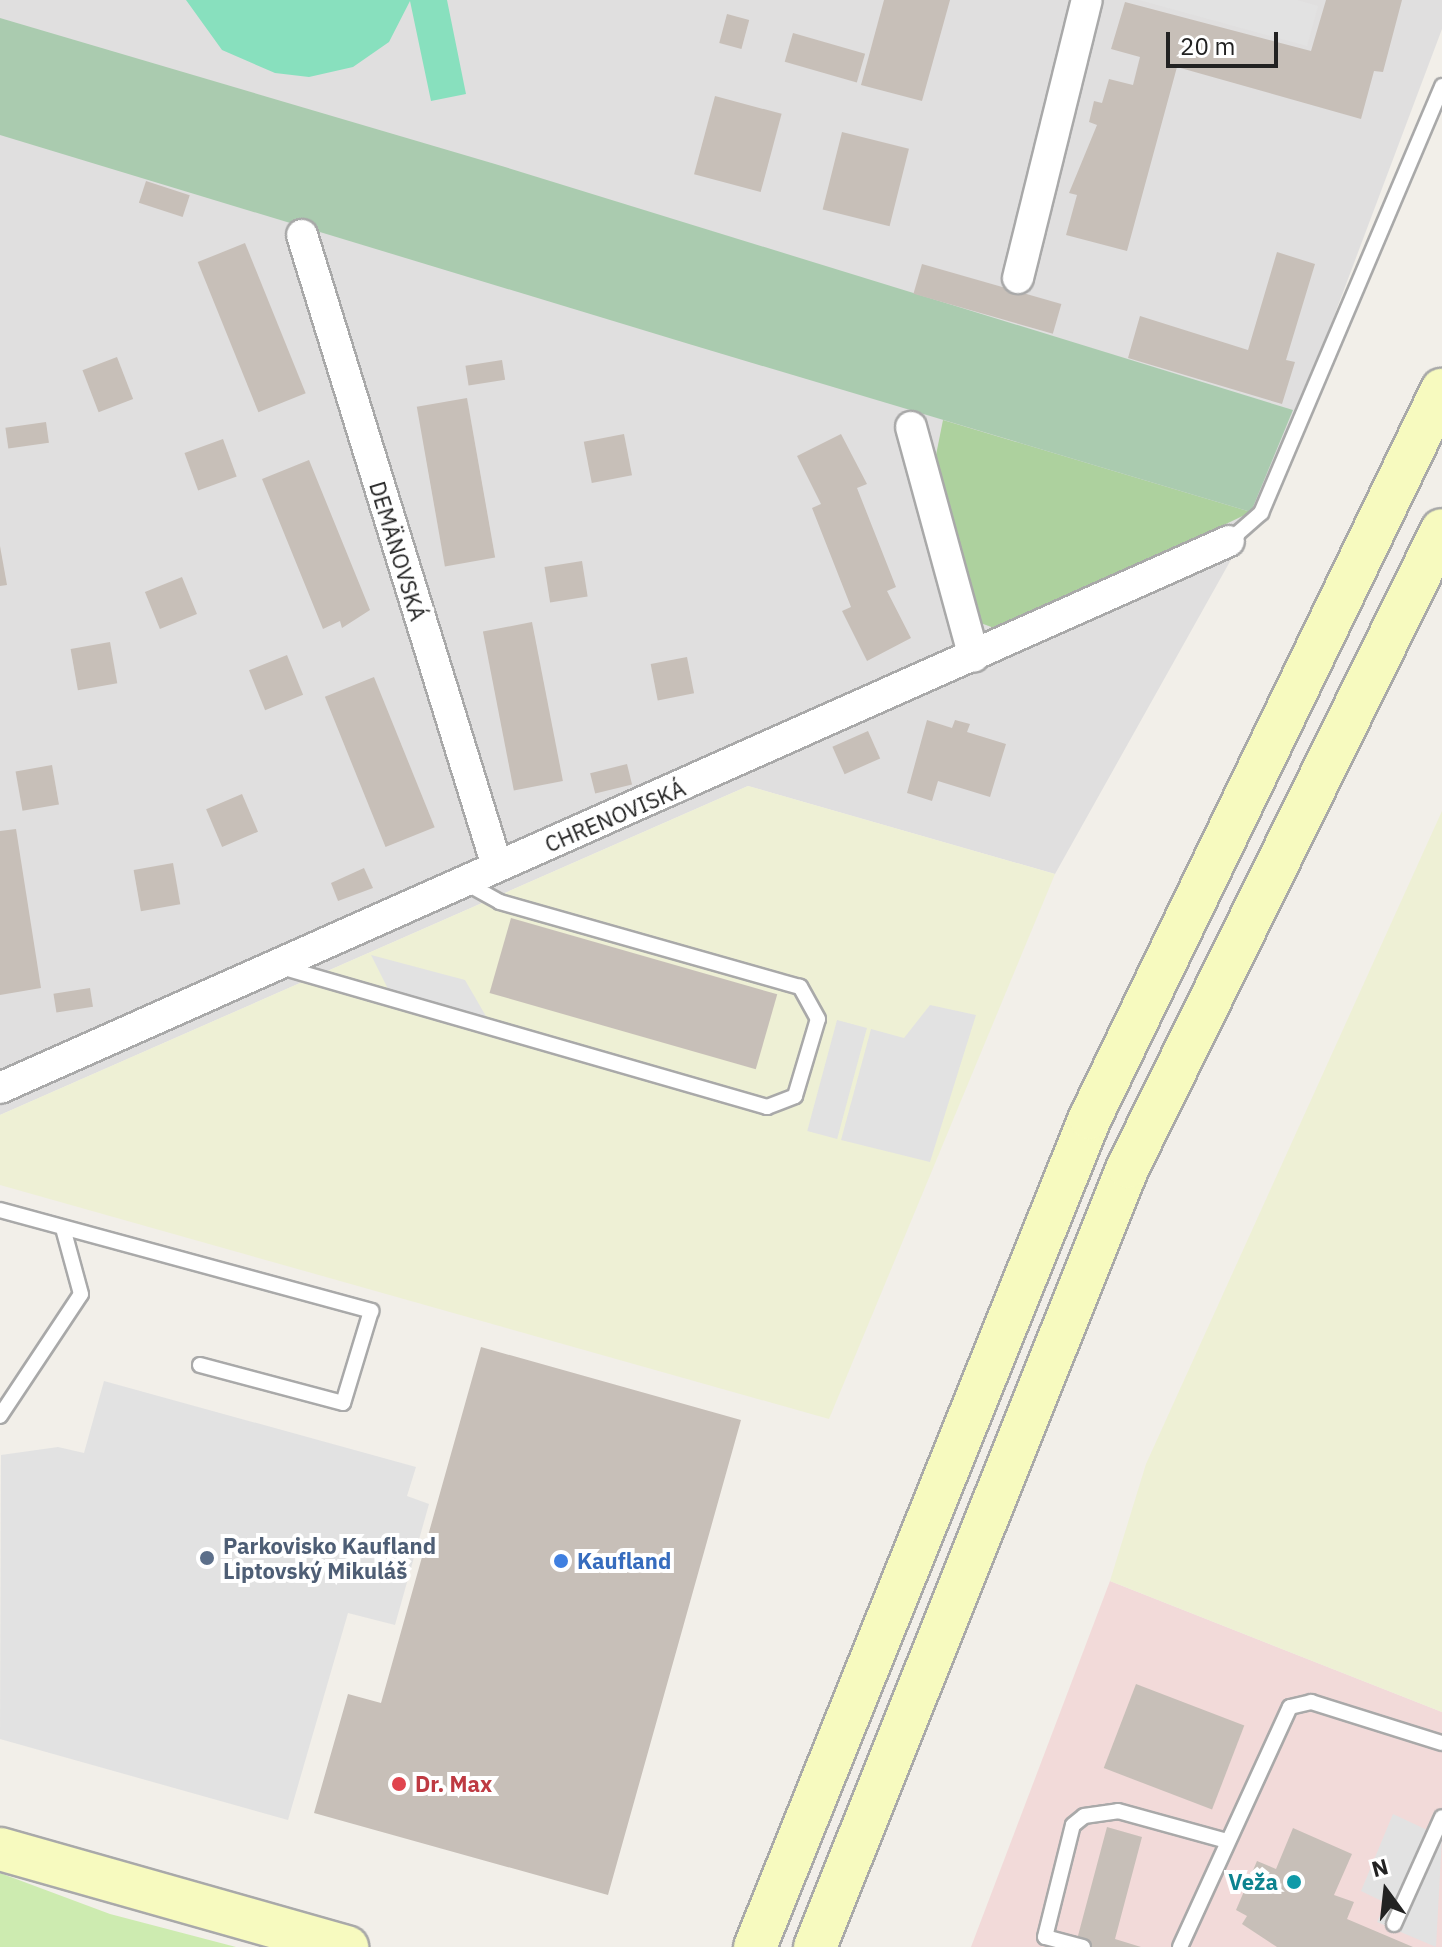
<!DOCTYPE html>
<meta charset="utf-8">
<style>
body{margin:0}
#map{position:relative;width:1442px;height:1947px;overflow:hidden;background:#f2efe9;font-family:"IBM Plex Sans",sans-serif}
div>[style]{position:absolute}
.residential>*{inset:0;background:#e0dfdf}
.commercial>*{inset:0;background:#f2dad9}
.farmland>*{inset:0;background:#eef0d5}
.grass>*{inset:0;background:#cdebb0}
.forest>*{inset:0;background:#add19e}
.cemetery>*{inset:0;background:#aacbaf}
.pitch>*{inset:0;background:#88e0be}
.parking>*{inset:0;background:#e2e2e2;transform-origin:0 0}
.building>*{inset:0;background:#c7bfb8;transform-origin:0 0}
.roads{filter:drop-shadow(2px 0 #a9a9a9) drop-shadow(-2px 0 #a9a9a9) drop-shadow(0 2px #a9a9a9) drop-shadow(0 -2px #a9a9a9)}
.lane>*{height:14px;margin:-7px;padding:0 7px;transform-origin:7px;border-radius:7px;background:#fff}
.street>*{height:30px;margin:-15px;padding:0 15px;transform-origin:15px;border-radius:15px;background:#fff}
.secondary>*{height:42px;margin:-21px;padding:0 21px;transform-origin:21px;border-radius:21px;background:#f7fabf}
.dots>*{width:22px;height:22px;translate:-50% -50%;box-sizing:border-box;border:4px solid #fff;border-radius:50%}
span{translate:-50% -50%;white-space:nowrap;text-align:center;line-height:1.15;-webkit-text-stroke:8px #fff;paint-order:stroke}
.street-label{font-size:22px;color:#222}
.service-label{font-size:22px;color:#4e5e75;font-weight:700}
.left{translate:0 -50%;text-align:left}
.shop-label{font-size:22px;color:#366cbe;font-weight:700}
.health-label{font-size:22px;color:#be3a42;font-weight:700}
.culture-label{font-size:22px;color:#0d838f;font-weight:700}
.right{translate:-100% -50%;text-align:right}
.north{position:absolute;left:1346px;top:1851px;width:80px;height:80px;-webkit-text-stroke:6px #fff;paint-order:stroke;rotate:345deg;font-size:22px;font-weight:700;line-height:32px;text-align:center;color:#222}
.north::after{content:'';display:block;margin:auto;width:28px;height:36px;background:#222;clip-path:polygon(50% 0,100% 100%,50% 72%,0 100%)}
.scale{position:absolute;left:1166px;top:32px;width:112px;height:36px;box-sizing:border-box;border:4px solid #222;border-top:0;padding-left:10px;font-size:24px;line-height:28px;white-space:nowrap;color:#222;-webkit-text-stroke:6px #fff;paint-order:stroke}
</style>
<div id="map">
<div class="residential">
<i style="clip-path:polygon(0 0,1442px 0,1442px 29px,1301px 404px,1242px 540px,1055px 874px,748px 786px,0 1115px)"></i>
</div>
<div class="commercial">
<i style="clip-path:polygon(1110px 1581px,1442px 1712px,1442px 1947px,971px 1947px)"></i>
</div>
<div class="farmland">
<i style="clip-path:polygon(748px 786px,1055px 874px,829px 1419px,0 1185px,0 1115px)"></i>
<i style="clip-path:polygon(1442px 811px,1442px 1712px,1110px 1581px,1146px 1464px)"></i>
</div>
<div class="grass">
<i style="clip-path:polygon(0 1873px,110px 1914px,236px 1947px,0 1947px)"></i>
</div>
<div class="forest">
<i style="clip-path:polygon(943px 420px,1251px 512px,1019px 623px,994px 628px,978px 622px,936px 455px)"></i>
</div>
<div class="cemetery">
<i style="clip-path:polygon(0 18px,495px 164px,1293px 410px,1251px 512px,689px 344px,0 135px)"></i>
</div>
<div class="pitch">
<i style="clip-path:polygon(186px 0,447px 0,466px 94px,431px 101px,410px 1px,389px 42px,353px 67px,309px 77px,275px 73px,222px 50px)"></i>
</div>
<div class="parking">
<i style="clip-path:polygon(1139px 0,1297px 0,1318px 6px,1307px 46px)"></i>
<i style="clip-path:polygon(371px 955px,465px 980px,487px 1018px,388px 989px)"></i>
<i style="clip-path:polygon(930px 1005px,976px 1015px,930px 1162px,841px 1140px,871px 1029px,904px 1038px)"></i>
<i style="left:837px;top:1020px;width:31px;height:115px;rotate:15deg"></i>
<i style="clip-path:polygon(104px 1381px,416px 1467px,407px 1496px,429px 1504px,395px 1625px,348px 1613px,288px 1820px,0 1739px,1px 1455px,58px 1447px,84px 1453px)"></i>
<i style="clip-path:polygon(1393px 1814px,1442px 1837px,1436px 1947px,1377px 1922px,1386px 1903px,1361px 1891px)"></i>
</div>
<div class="building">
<i style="clip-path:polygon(884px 0,950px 0,922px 101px,861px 85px)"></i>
<i style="clip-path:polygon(1326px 0,1402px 0,1383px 72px,1374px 71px,1361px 119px,1177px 67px,1127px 251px,1066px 235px,1077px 195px,1069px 193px,1097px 125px,1089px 122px,1094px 101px,1102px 103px,1109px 79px,1133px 85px,1140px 57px,1111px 49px,1125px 2px,1311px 51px)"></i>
<i style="left:727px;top:14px;width:23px;height:30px;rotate:15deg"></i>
<i style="left:793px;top:33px;width:75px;height:30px;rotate:16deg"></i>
<i style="left:715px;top:96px;width:69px;height:81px;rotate:15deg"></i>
<i style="left:842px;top:132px;width:69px;height:80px;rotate:14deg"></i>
<i style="left:146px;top:181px;width:46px;height:23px;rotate:18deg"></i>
<i style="left:245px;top:243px;width:162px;height:51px;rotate:68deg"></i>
<i style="clip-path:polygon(1277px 252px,1315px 264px,1286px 360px,1295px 362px,1282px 404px,1128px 358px,1140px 316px,1248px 350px)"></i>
<i style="left:922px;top:264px;width:145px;height:31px;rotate:16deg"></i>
<i style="left:117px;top:357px;width:45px;height:37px;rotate:69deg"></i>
<i style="left:502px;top:360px;width:20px;height:37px;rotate:81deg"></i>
<i style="left:467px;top:398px;width:162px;height:51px;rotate:80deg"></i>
<i style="left:46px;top:422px;width:21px;height:41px;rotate:82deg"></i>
<i style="left:624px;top:434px;width:42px;height:41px;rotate:79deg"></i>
<i style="clip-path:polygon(841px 434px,867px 484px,857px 488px,896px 587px,887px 591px,911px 638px,867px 661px,842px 611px,851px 607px,812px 508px,821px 504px,797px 456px)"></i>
<i style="left:223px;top:439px;width:40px;height:41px;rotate:70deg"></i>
<i style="clip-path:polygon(309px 460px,370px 610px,342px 628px,340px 621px,323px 629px,262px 479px)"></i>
<i style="clip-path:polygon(0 546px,7px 585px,0 586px)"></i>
<i style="left:582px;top:561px;width:36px;height:38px;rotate:81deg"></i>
<i style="left:182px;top:577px;width:40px;height:40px;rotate:68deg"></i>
<i style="left:532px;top:622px;width:162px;height:50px;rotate:79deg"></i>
<i style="left:110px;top:642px;width:42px;height:40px;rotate:80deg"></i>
<i style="left:287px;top:655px;width:43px;height:41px;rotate:68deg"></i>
<i style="left:687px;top:657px;width:37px;height:37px;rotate:79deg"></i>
<i style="left:374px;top:677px;width:162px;height:53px;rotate:68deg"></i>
<i style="clip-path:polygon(927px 720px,952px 728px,955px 720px,970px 724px,967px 732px,1006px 744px,990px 797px,938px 781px,932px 801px,907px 793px)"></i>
<i style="left:868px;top:731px;width:30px;height:39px;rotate:66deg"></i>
<i style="left:627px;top:764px;width:21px;height:38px;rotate:76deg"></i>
<i style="left:52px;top:765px;width:40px;height:37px;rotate:80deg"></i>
<i style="left:242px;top:794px;width:41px;height:39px;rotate:67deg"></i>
<i style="clip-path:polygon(16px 829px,41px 988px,0 995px,0 831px)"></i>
<i style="left:173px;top:863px;width:42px;height:40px;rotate:80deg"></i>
<i style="clip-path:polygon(364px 868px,373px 888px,338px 901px,331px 883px)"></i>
<i style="left:511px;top:918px;width:277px;height:78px;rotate:16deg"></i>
<i style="left:90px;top:988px;width:19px;height:37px;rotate:81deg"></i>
<i style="clip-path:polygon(481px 1347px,741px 1420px,608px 1895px,314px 1813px,348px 1694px,381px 1703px)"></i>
<i style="left:1136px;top:1684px;width:116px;height:90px;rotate:21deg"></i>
<i style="clip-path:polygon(1107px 1827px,1142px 1837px,1115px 1939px,1141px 1947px,1075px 1947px)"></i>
<i style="clip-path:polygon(1293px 1828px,1352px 1854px,1334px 1895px,1354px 1902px,1347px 1919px,1413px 1947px,1277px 1947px,1242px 1924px,1247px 1916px,1236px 1910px,1257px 1861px,1276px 1869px)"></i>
</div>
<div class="roads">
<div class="lane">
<i style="left:1229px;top:541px;width:43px;rotate:-41.2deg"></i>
<i style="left:1261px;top:513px;width:464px;rotate:-67deg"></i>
<i style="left:281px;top:967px;width:506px;rotate:16.07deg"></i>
<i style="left:767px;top:1107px;width:30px;rotate:-21deg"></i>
<i style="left:795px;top:1096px;width:80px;rotate:-73.4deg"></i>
<i style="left:818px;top:1019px;width:37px;rotate:-119deg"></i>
<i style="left:800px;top:987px;width:312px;rotate:-164.2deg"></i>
<i style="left:500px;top:902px;width:39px;rotate:-151deg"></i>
<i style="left:0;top:1210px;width:385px;rotate:15.2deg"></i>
<i style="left:371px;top:1311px;width:96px;rotate:106.9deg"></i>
<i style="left:343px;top:1403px;width:148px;rotate:-165.1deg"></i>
<i style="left:0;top:1416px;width:146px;rotate:-56.4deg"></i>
<i style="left:81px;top:1294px;width:68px;rotate:-105.3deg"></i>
<i style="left:1394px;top:1924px;width:117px;rotate:-65.8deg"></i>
<i style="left:1083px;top:1947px;width:39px;rotate:-165deg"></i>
<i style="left:1045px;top:1937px;width:115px;rotate:-76deg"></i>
<i style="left:1073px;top:1825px;width:14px;rotate:-39deg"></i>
<i style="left:1084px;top:1816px;width:34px;rotate:-8deg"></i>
<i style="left:1118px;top:1811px;width:113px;rotate:15.4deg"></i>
<i style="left:1180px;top:1947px;width:264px;rotate:-65.4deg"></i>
<i style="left:1290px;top:1707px;width:22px;rotate:-13deg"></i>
<i style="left:1311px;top:1702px;width:137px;rotate:17.4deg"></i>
</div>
<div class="street">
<i style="left:302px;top:235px;width:660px;rotate:72.83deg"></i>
<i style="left:1018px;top:278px;width:286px;rotate:-76.1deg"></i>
<i style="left:911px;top:427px;width:238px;rotate:74.7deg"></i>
<i style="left:0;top:1088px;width:1345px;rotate:-23.99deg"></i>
</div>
<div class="secondary">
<i style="left:0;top:1849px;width:361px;rotate:15.8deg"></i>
<i style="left:755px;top:1947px;width:894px;rotate:-68deg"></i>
<i style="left:1090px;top:1118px;width:809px;rotate:-64.2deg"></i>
<i style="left:815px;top:1947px;width:840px;rotate:-68.14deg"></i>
<i style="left:1128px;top:1167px;width:710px;rotate:-63.76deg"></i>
</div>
</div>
<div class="dots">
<i style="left:207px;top:1558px;background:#5c6f8a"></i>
<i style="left:561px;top:1561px;background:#3f7fe0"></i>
<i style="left:399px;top:1784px;background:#e0444e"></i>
<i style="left:1294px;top:1882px;background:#0f9aa8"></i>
</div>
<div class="street-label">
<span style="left:398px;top:551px;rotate:73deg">DEMÄNOVSKÁ</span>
<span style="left:615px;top:816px;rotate:-23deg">CHRENOVISKÁ</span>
</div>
<div class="service-label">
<span class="left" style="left:223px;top:1558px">Parkovisko Kaufland<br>Liptovský Mikuláš</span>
</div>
<div class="shop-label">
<span class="left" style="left:577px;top:1561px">Kaufland</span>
</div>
<div class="health-label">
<span class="left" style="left:415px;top:1784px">Dr. Max</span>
</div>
<div class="culture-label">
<span class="right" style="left:1278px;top:1882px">Veža</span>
</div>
<div class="north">N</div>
<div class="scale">20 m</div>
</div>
